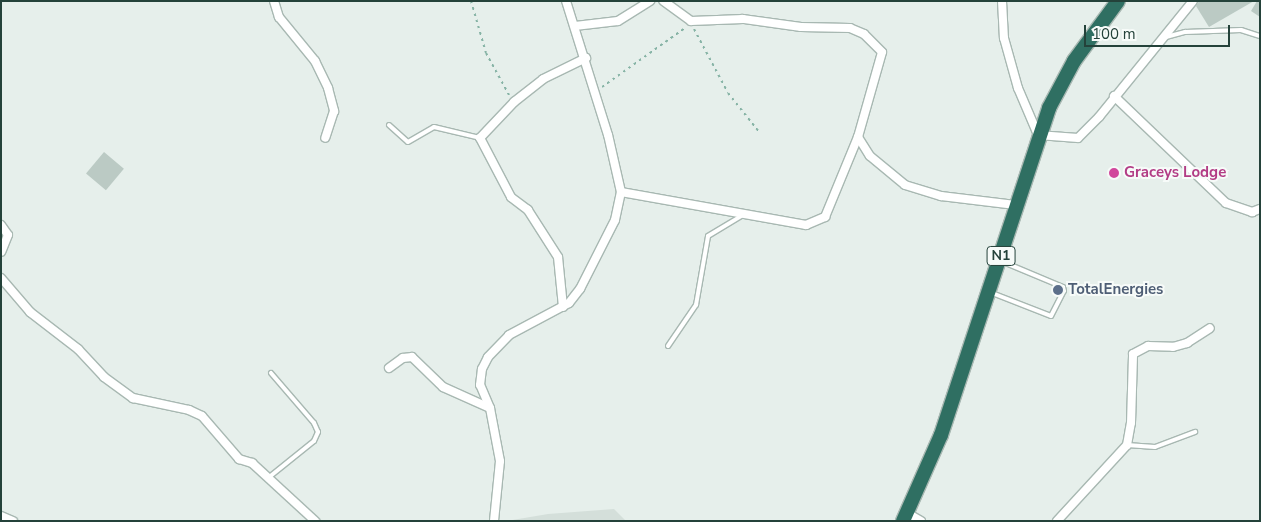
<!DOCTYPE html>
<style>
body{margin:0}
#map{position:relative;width:1261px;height:522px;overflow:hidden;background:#e6efeb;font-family:"Nunito Sans",sans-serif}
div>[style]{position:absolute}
.built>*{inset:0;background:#d4dfda}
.building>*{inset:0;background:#bbcac4;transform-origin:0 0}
.path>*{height:2px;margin-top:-1px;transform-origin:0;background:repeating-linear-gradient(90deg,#86b3a5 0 2.5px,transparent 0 6.5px)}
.roads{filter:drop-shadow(1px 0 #a8b8b2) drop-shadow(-1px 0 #a8b8b2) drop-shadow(0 1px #a8b8b2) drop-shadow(0 -1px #a8b8b2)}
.lane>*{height:4px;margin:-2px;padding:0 2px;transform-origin:2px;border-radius:2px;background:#fff}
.street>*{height:8px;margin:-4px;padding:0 4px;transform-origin:4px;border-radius:4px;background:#fff}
.highway>*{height:14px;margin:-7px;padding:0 7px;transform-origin:7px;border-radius:7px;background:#2f6f62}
.dots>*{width:14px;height:14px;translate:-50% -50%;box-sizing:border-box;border:2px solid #f7fbf9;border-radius:50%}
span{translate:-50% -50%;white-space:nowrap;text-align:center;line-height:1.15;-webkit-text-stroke:4px #f7fbf9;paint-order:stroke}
.shield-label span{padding:1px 4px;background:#f7fbf9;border:1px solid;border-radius:4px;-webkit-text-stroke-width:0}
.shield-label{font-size:14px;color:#24423a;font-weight:700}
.hotel-label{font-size:15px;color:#b23c85;font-weight:700}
.left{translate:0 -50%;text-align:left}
.service-label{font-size:15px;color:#4e5e75;font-weight:700}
.frame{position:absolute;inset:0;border:2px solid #24423a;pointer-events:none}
.scale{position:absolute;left:1084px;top:25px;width:146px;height:22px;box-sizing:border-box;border:2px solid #24423a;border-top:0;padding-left:6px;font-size:15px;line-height:18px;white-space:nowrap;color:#24423a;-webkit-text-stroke:4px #f7fbf9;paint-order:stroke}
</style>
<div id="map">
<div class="built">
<i style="clip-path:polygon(614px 509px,626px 521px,507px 521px,548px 514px)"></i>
</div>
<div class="building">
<i style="clip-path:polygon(1199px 1px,1254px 1px,1209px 27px,1196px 6px)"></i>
<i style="clip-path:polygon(1257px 1px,1260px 1px,1260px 17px,1251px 11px)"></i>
<i style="left:104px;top:152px;width:26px;height:28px;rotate:40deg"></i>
</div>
<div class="path">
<i style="left:471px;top:1px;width:54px;rotate:73.9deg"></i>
<i style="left:486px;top:53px;width:48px;rotate:61.3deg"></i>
<i style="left:694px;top:29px;width:72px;rotate:62deg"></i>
<i style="left:728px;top:93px;width:51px;rotate:51.3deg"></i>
<i style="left:602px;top:87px;width:102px;rotate:-35.4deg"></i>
</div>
<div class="roads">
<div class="lane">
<i style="left:1166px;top:37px;width:20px;rotate:-15deg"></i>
<i style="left:1185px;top:32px;width:56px;rotate:-2deg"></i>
<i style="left:1241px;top:30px;width:20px;rotate:18deg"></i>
<i style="left:389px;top:125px;width:25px;rotate:42deg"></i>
<i style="left:408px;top:142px;width:30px;rotate:-30deg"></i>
<i style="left:434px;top:127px;width:47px;rotate:13.4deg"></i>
<i style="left:992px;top:293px;width:63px;rotate:21.3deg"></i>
<i style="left:1051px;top:316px;width:28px;rotate:-63deg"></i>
<i style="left:1064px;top:291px;width:4px;rotate:-104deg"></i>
<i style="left:1063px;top:287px;width:67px;rotate:-157.2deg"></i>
<i style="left:668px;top:346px;width:50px;rotate:-55.7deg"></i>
<i style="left:696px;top:305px;width:70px;rotate:-80.1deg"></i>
<i style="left:708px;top:236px;width:41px;rotate:-31deg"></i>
<i style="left:1127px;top:445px;width:28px;rotate:4deg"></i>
<i style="left:1155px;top:447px;width:43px;rotate:-20.6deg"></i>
<i style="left:268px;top:478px;width:59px;rotate:-38.8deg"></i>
<i style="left:314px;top:441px;width:10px;rotate:-66deg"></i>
<i style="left:318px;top:432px;width:10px;rotate:-114deg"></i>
<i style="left:314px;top:423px;width:66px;rotate:-130.7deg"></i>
</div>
<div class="street">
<i style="left:274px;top:1px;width:17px;rotate:73deg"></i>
<i style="left:279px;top:17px;width:57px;rotate:50.7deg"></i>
<i style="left:315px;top:61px;width:30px;rotate:64deg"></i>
<i style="left:328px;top:88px;width:24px;rotate:75deg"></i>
<i style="left:334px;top:111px;width:28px;rotate:108deg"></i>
<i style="left:1002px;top:1px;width:37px;rotate:87deg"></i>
<i style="left:1004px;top:38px;width:52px;rotate:74.4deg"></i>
<i style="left:1018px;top:88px;width:51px;rotate:66.9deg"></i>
<i style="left:1038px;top:135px;width:40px;rotate:4.3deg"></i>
<i style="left:1078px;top:138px;width:30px;rotate:-45deg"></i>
<i style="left:1099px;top:117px;width:149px;rotate:-51deg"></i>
<i style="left:575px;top:26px;width:43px;rotate:-6.6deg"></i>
<i style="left:618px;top:21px;width:38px;rotate:-32deg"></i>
<i style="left:1114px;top:96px;width:155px;rotate:43.7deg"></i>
<i style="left:1226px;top:203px;width:28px;rotate:19deg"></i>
<i style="left:1252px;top:212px;width:9px;rotate:-21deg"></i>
<i style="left:858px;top:137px;width:22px;rotate:58deg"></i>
<i style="left:870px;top:156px;width:45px;rotate:39.6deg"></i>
<i style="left:905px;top:185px;width:38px;rotate:17deg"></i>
<i style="left:941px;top:196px;width:75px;rotate:6.9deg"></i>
<i style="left:621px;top:192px;width:188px;rotate:10.1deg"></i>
<i style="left:806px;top:225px;width:21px;rotate:-23deg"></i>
<i style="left:825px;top:217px;width:87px;rotate:-67.6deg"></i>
<i style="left:858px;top:137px;width:88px;rotate:-74.2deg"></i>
<i style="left:882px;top:52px;width:25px;rotate:-135deg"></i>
<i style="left:864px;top:34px;width:15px;rotate:-157deg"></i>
<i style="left:850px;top:28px;width:49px;rotate:-178.8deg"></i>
<i style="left:801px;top:27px;width:59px;rotate:-172.1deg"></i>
<i style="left:743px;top:19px;width:52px;rotate:177.8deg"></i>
<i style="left:691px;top:21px;width:34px;rotate:-144deg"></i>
<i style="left:1px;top:225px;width:12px;rotate:55deg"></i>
<i style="left:8px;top:235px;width:18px;rotate:112deg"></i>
<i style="left:1px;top:278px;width:45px;rotate:49.5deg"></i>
<i style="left:30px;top:312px;width:61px;rotate:37.6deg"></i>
<i style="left:78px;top:349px;width:38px;rotate:47deg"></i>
<i style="left:104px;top:377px;width:36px;rotate:36deg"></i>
<i style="left:133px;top:398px;width:57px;rotate:12.1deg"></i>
<i style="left:189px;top:410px;width:14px;rotate:25deg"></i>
<i style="left:202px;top:416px;width:57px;rotate:49.3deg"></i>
<i style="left:239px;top:459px;width:14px;rotate:17deg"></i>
<i style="left:252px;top:463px;width:86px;rotate:42.6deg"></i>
<i style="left:563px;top:307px;width:50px;rotate:-95.7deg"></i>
<i style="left:558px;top:257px;width:56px;rotate:-122.6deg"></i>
<i style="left:528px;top:210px;width:21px;rotate:-143deg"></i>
<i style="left:511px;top:197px;width:67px;rotate:-117.7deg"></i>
<i style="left:480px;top:138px;width:50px;rotate:-46.6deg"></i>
<i style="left:514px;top:102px;width:37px;rotate:-38deg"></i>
<i style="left:543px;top:79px;width:48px;rotate:-26deg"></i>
<i style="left:389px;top:368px;width:17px;rotate:-36deg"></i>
<i style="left:403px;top:358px;width:9px;rotate:-6deg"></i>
<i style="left:412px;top:357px;width:43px;rotate:44.1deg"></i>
<i style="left:443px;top:387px;width:51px;rotate:24.1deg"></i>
<i style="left:907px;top:513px;width:16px;rotate:30deg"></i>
<i style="left:1px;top:516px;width:13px;rotate:23deg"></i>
<i style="left:494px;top:521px;width:60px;rotate:-84.3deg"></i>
<i style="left:500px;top:461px;width:54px;rotate:-100.7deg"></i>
<i style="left:490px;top:408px;width:25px;rotate:-113deg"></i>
<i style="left:480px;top:385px;width:16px;rotate:-83deg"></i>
<i style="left:482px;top:369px;width:13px;rotate:-63deg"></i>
<i style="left:488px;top:357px;width:30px;rotate:-46deg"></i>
<i style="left:509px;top:335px;width:68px;rotate:-28.1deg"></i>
<i style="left:569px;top:303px;width:18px;rotate:-52deg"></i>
<i style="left:580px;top:289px;width:77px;rotate:-63.1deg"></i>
<i style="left:615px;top:220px;width:29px;rotate:-78deg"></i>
<i style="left:621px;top:192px;width:58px;rotate:-102.8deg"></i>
<i style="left:608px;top:135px;width:140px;rotate:-107.4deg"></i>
<i style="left:1057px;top:521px;width:103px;rotate:-47.4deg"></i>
<i style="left:1127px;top:445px;width:22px;rotate:-80deg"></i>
<i style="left:1131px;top:423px;width:69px;rotate:-88.3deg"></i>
<i style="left:1133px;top:354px;width:17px;rotate:-28deg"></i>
<i style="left:1148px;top:346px;width:25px;rotate:2deg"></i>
<i style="left:1173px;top:347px;width:15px;rotate:-16deg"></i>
<i style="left:1187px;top:343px;width:27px;rotate:-33deg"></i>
</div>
<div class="highway">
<i style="left:903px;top:521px;width:94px;rotate:-66.2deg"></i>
<i style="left:941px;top:435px;width:344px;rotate:-71.7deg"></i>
<i style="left:1049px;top:108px;width:53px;rotate:-62deg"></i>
<i style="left:1074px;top:61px;width:74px;rotate:-53.7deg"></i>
</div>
</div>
<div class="dots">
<i style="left:1114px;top:173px;background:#d1479c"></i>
<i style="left:1058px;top:290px;background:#5c6f8a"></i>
</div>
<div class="shield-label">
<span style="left:1001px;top:256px">N1</span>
</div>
<div class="hotel-label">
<span class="left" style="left:1124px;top:173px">Graceys Lodge</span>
</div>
<div class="service-label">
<span class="left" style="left:1068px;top:290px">TotalEnergies</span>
</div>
<div class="frame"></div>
<div class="scale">100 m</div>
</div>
